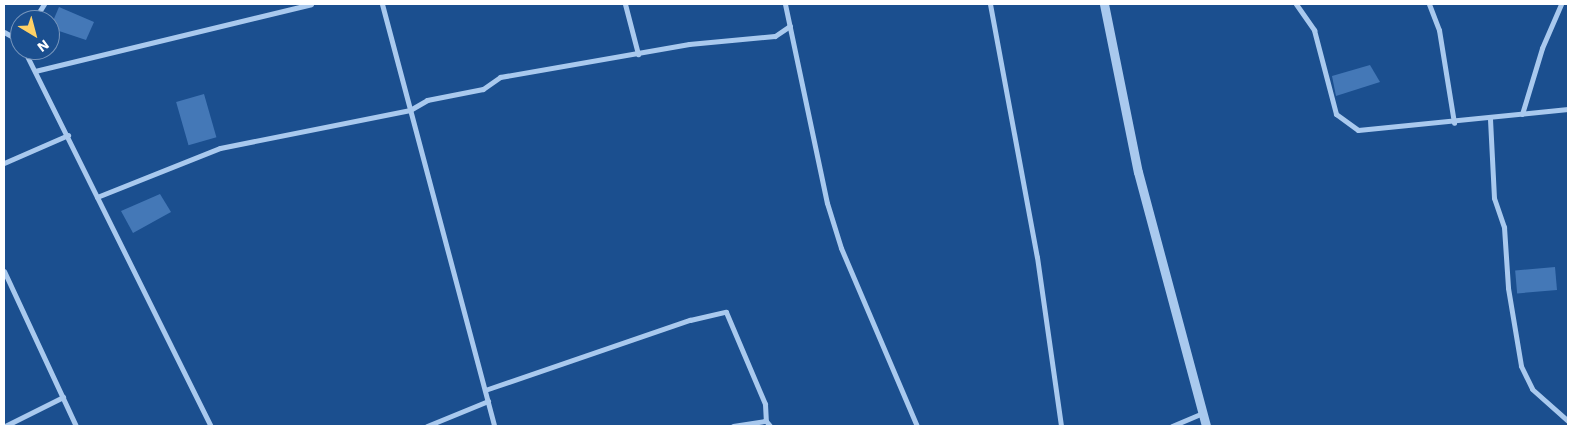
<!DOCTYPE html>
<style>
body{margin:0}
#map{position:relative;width:1572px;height:430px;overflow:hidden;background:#1b4f8f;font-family:"Work Sans",sans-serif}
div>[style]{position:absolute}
.building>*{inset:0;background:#4478b7;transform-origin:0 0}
.minor>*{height:5px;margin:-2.5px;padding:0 2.5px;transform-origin:2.5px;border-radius:2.5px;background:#a9c9ee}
.tertiary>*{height:9px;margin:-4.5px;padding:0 4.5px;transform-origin:4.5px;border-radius:4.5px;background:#a9c9ee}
span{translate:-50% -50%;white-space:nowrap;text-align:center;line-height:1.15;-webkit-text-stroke:4px #1b4f8f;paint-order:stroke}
.frame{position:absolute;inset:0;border:5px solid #fff;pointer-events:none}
.north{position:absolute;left:10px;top:10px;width:50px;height:50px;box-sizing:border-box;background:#1b4f8f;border:1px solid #7695bc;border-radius:50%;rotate:143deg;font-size:14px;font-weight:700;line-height:20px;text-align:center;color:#fff}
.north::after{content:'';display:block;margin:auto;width:18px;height:22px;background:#ffd166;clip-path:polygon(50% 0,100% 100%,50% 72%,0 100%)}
</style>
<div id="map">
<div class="building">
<i style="clip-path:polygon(59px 7px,94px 22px,86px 40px,50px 28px)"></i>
<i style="clip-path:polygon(1370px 65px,1380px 82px,1336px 96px,1332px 76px)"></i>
<i style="left:204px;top:94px;width:45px;height:29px;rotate:74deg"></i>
<i style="clip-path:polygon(160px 194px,171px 212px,133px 233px,121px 211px)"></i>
<i style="left:1555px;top:267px;width:23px;height:40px;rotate:85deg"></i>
</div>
<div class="minor">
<i style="left:382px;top:4px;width:437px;rotate:75.1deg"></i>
<i style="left:625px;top:4px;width:52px;rotate:75.4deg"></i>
<i style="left:785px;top:4px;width:203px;rotate:78.1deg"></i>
<i style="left:827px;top:203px;width:47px;rotate:72.7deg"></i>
<i style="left:841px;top:248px;width:194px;rotate:66.9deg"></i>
<i style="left:990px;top:4px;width:257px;rotate:79.5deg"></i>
<i style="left:1037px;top:257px;width:171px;rotate:81.9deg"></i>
<i style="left:1296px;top:4px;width:32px;rotate:55deg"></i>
<i style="left:1314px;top:30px;width:87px;rotate:75.3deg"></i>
<i style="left:1336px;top:114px;width:27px;rotate:36deg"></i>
<i style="left:1358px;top:130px;width:211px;rotate:-5.7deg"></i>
<i style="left:1429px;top:4px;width:28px;rotate:69deg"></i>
<i style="left:1439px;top:30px;width:94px;rotate:80.8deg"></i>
<i style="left:34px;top:20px;width:19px;rotate:-58deg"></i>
<i style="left:4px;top:32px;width:18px;rotate:29deg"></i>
<i style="left:24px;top:50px;width:420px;rotate:63.6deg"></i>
<i style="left:35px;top:71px;width:284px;rotate:-13.6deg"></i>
<i style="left:1522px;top:114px;width:69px;rotate:-73.1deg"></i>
<i style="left:1542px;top:48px;width:48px;rotate:-66.6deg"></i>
<i style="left:1490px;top:119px;width:79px;rotate:87.1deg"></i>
<i style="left:1494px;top:198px;width:31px;rotate:71deg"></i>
<i style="left:1504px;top:227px;width:61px;rotate:86.2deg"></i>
<i style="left:1508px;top:288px;width:79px;rotate:80.5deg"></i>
<i style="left:1521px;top:366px;width:25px;rotate:64deg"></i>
<i style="left:1532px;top:389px;width:48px;rotate:41.6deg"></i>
<i style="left:4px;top:163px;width:70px;rotate:-23.6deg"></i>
<i style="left:97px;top:197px;width:132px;rotate:-21.7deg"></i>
<i style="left:220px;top:148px;width:194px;rotate:-11.3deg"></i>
<i style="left:410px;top:110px;width:20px;rotate:-30deg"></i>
<i style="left:427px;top:100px;width:57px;rotate:-11.1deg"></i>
<i style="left:483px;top:89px;width:21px;rotate:-35deg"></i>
<i style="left:500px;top:77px;width:192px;rotate:-9.9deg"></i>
<i style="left:689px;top:44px;width:86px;rotate:-5.3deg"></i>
<i style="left:775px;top:36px;width:18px;rotate:-34deg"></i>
<i style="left:4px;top:271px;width:171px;rotate:65.1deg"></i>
<i style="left:485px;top:390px;width:217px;rotate:-18.9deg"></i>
<i style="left:690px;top:320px;width:37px;rotate:-13deg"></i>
<i style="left:726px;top:312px;width:100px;rotate:67deg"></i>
<i style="left:765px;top:404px;width:17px;rotate:87deg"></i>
<i style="left:5px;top:426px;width:65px;rotate:-26.6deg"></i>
<i style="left:427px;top:426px;width:66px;rotate:-22.3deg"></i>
<i style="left:733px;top:426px;width:33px;rotate:-9deg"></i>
<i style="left:766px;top:421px;width:6px;rotate:51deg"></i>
<i style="left:1172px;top:426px;width:34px;rotate:-23deg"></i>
</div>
<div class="tertiary">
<i style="left:1104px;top:4px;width:171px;rotate:78.6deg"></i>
<i style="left:1138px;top:172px;width:263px;rotate:75deg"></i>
</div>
<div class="frame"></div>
<div class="north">N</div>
</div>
